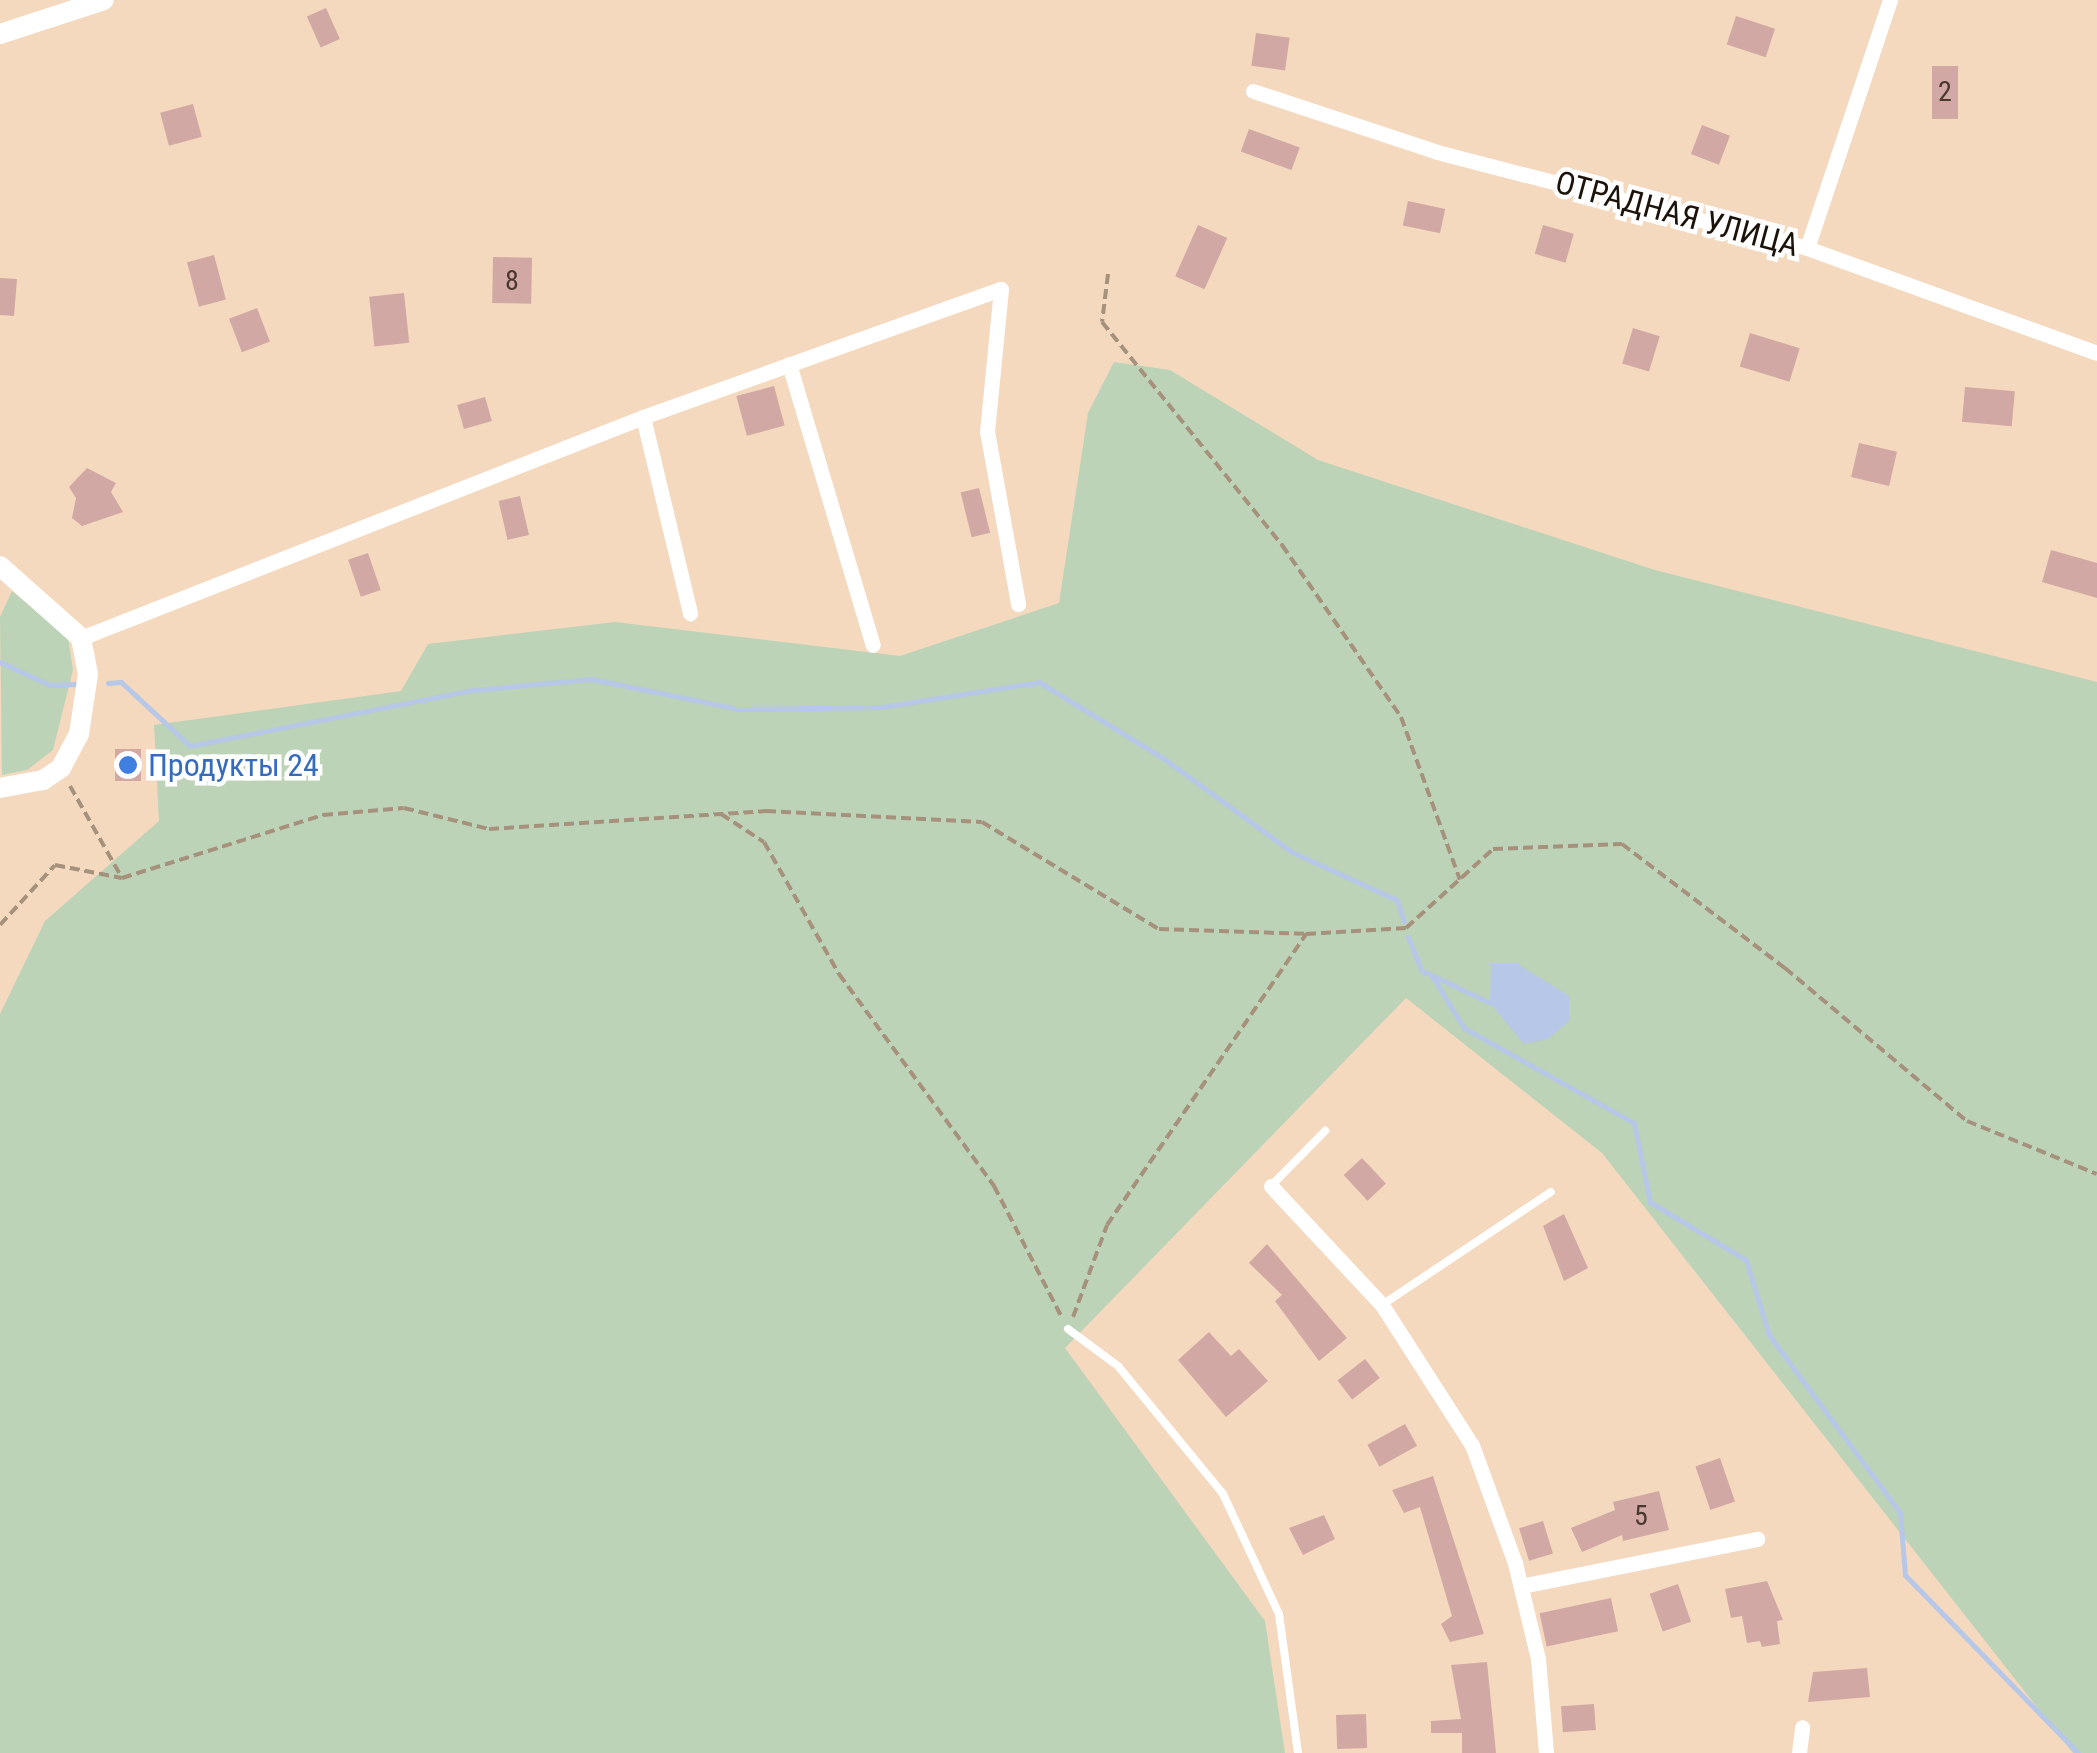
<!DOCTYPE html>
<meta charset="utf-8">
<style>
body{margin:0}
#map{position:relative;width:2097px;height:1753px;overflow:hidden;background:#f4d9bf;font-family:"Roboto Condensed",sans-serif}
div>[style]{position:absolute}
.green>*{inset:0;background:#bcd3b7}
.water>*{inset:0;background:#b7c7e7}
.stream>*{height:5px;margin:-2.5px;padding:0 2.5px;transform-origin:2.5px;border-radius:2.5px;background:#b7c7e7}
.building>*{inset:0;background:#d1a8a3;transform-origin:0 0}
.path>*{height:4px;margin-top:-2px;transform-origin:0;background:repeating-linear-gradient(90deg,#a6917d 0 10px,transparent 0 15px)}
.service>*{height:8px;margin:-4px;padding:0 4px;transform-origin:4px;border-radius:4px;background:#fff}
.minor>*{height:15px;margin:-7.5px;padding:0 7.5px;transform-origin:7.5px;border-radius:7.5px;background:#fff}
.tertiary>*{height:20px;margin:-10px;padding:0 10px;transform-origin:10px;border-radius:10px;background:#fff}
.dots>*{width:28px;height:28px;translate:-50% -50%;box-sizing:border-box;border:5px solid #fff;border-radius:50%}
span{translate:-50% -50%;white-space:nowrap;text-align:center;line-height:1.15;-webkit-text-stroke:9px #fff;paint-order:stroke}
.number-label{font-size:28px;color:#483830}
.number-label span{-webkit-text-stroke-width:0}
.street-label{font-size:32px;color:#1b1209}
.shop-label{font-size:32px;color:#366cbe}
.left{translate:0 -50%;text-align:left}
</style>
<div id="map">
<div class="green">
<i style="clip-path:polygon(1114px 362px,1170px 370px,1318px 460px,1655px 570px,2097px 682px,2097px 1753px,2073px 1753px,1602px 1153px,1406px 998px,1065px 1348px,1265px 1621px,1285px 1753px,0 1753px,0 1014px,45px 921px,159px 821px,154px 725px,401px 691px,428px 644px,615px 622px,900px 656px,1059px 603px,1088px 413px)"></i>
<i style="clip-path:polygon(12px 591px,68px 638px,73px 670px,53px 750px,27px 770px,2px 775px,0 617px)"></i>
</div>
<div class="water">
<i style="clip-path:polygon(1491px 964px,1518px 964px,1569px 996px,1569px 1021px,1548px 1039px,1524px 1044px,1490px 1003px)"></i>
</div>
<div class="stream">
<i style="left:0;top:662px;width:55px;rotate:24.7deg"></i>
<i style="left:50px;top:685px;width:26px;rotate:-2deg"></i>
<i style="left:108px;top:683px;width:13px;rotate:-4deg"></i>
<i style="left:121px;top:682px;width:94px;rotate:42.8deg"></i>
<i style="left:190px;top:746px;width:289px;rotate:-11.2deg"></i>
<i style="left:474px;top:690px;width:118px;rotate:-5.4deg"></i>
<i style="left:591px;top:679px;width:150px;rotate:11.5deg"></i>
<i style="left:738px;top:709px;width:144px;rotate:-0.8deg"></i>
<i style="left:882px;top:707px;width:159px;rotate:-9deg"></i>
<i style="left:1039px;top:682px;width:145px;rotate:31.5deg"></i>
<i style="left:1163px;top:758px;width:160px;rotate:36.1deg"></i>
<i style="left:1292px;top:852px;width:115px;rotate:24.6deg"></i>
<i style="left:1397px;top:900px;width:22px;rotate:72deg"></i>
<i style="left:1408px;top:937px;width:35px;rotate:68deg"></i>
<i style="left:1421px;top:970px;width:76px;rotate:25.6deg"></i>
<i style="left:1432px;top:976px;width:61px;rotate:58.4deg"></i>
<i style="left:1464px;top:1028px;width:195px;rotate:29.2deg"></i>
<i style="left:1634px;top:1123px;width:81px;rotate:78.6deg"></i>
<i style="left:1650px;top:1202px;width:112px;rotate:31.1deg"></i>
<i style="left:1746px;top:1260px;width:78px;rotate:73deg"></i>
<i style="left:1769px;top:1335px;width:221px;rotate:53.6deg"></i>
<i style="left:1900px;top:1513px;width:62px;rotate:85.4deg"></i>
<i style="left:1905px;top:1575px;width:248px;rotate:45.8deg"></i>
</div>
<div class="building">
<i style="left:326px;top:8px;width:34px;height:21px;rotate:66deg"></i>
<i style="left:1736px;top:16px;width:41px;height:30px;rotate:18deg"></i>
<i style="left:1256px;top:33px;width:34px;height:33px;rotate:8deg"></i>
<i style="left:1932px;top:66px;width:26px;height:53px"></i>
<i style="left:193px;top:104px;width:34px;height:34px;rotate:75deg"></i>
<i style="left:1702px;top:125px;width:30px;height:31px;rotate:21deg"></i>
<i style="left:1249px;top:129px;width:54px;height:24px;rotate:20deg"></i>
<i style="left:1408px;top:201px;width:38px;height:25px;rotate:12deg"></i>
<i style="left:1198px;top:225px;width:32px;height:56px;rotate:24deg"></i>
<i style="left:1543px;top:225px;width:32px;height:30px;rotate:16deg"></i>
<i style="left:214px;top:255px;width:46px;height:28px;rotate:75deg"></i>
<i style="left:493px;top:257px;width:39px;height:46px;rotate:1deg"></i>
<i style="clip-path:polygon(0 278px,17px 279px,14px 316px,0 315px)"></i>
<i style="left:404px;top:293px;width:50px;height:35px;rotate:84deg"></i>
<i style="left:257px;top:308px;width:36px;height:30px;rotate:69deg"></i>
<i style="left:1633px;top:328px;width:28px;height:37px;rotate:17deg"></i>
<i style="left:1750px;top:333px;width:52px;height:35px;rotate:17deg"></i>
<i style="left:774px;top:386px;width:41px;height:39px;rotate:75deg"></i>
<i style="left:1965px;top:387px;width:50px;height:35px;rotate:5deg"></i>
<i style="left:485px;top:397px;width:25px;height:29px;rotate:74deg"></i>
<i style="left:1859px;top:443px;width:39px;height:35px;rotate:13deg"></i>
<i style="clip-path:polygon(87px 468px,116px 483px,111px 492px,123px 512px,82px 526px,72px 518px,76px 498px,69px 487px)"></i>
<i style="left:979px;top:488px;width:46px;height:19px;rotate:76deg"></i>
<i style="left:520px;top:496px;width:40px;height:22px;rotate:77deg"></i>
<i style="clip-path:polygon(2051px 550px,2097px 563px,2097px 598px,2042px 582px)"></i>
<i style="left:368px;top:553px;width:39px;height:21px;rotate:71deg"></i>
<i style="left:115px;top:749px;width:26px;height:32px"></i>
<i style="left:1362px;top:1158px;width:35px;height:25px;rotate:47deg"></i>
<i style="clip-path:polygon(1564px 1214px,1588px 1268px,1564px 1281px,1543px 1226px)"></i>
<i style="clip-path:polygon(1267px 1244px,1347px 1338px,1319px 1361px,1275px 1301px,1282px 1295px,1249px 1263px)"></i>
<i style="clip-path:polygon(1209px 1332px,1231px 1356px,1239px 1349px,1268px 1381px,1226px 1417px,1178px 1360px)"></i>
<i style="left:1365px;top:1359px;width:24px;height:35px;rotate:52deg"></i>
<i style="left:1405px;top:1424px;width:25px;height:43px;rotate:61deg"></i>
<i style="left:1720px;top:1458px;width:46px;height:26px;rotate:71deg"></i>
<i style="clip-path:polygon(1433px 1476px,1484px 1634px,1450px 1642px,1441px 1624px,1452px 1616px,1420px 1507px,1404px 1513px,1392px 1490px)"></i>
<i style="clip-path:polygon(1659px 1491px,1669px 1530px,1623px 1541px,1622px 1535px,1582px 1552px,1571px 1528px,1615px 1510px,1613px 1502px)"></i>
<i style="clip-path:polygon(1324px 1515px,1335px 1539px,1303px 1555px,1289px 1528px)"></i>
<i style="left:1543px;top:1521px;width:34px;height:25px;rotate:73deg"></i>
<i style="clip-path:polygon(1767px 1581px,1783px 1620px,1777px 1621px,1780px 1644px,1762px 1647px,1760px 1641px,1747px 1643px,1742px 1616px,1731px 1618px,1725px 1589px)"></i>
<i style="left:1678px;top:1584px;width:40px;height:30px;rotate:71deg"></i>
<i style="left:1611px;top:1598px;width:34px;height:73px;rotate:78deg"></i>
<i style="clip-path:polygon(1487px 1662px,1496px 1753px,1462px 1753px,1462px 1733px,1431px 1733px,1431px 1721px,1461px 1719px,1451px 1665px)"></i>
<i style="clip-path:polygon(1867px 1668px,1870px 1697px,1808px 1702px,1813px 1672px)"></i>
<i style="left:1594px;top:1704px;width:26px;height:33px;rotate:86deg"></i>
<i style="left:1366px;top:1714px;width:34px;height:30px;rotate:88deg"></i>
</div>
<div class="path">
<i style="left:1108px;top:274px;width:48px;rotate:97.1deg"></i>
<i style="left:1102px;top:322px;width:287px;rotate:51.1deg"></i>
<i style="left:1282px;top:545px;width:209px;rotate:55.3deg"></i>
<i style="left:1401px;top:717px;width:173px;rotate:70.1deg"></i>
<i style="left:70px;top:786px;width:106px;rotate:60.5deg"></i>
<i style="left:122px;top:878px;width:211px;rotate:-17.4deg"></i>
<i style="left:323px;top:815px;width:81px;rotate:-4.9deg"></i>
<i style="left:404px;top:808px;width:88px;rotate:13.9deg"></i>
<i style="left:489px;top:829px;width:278px;rotate:-3.7deg"></i>
<i style="left:766px;top:811px;width:216px;rotate:2.9deg"></i>
<i style="left:982px;top:822px;width:207px;rotate:31.2deg"></i>
<i style="left:1159px;top:929px;width:147px;rotate:1.9deg"></i>
<i style="left:1306px;top:934px;width:100px;rotate:-3.4deg"></i>
<i style="left:1406px;top:928px;width:118px;rotate:-42.2deg"></i>
<i style="left:1493px;top:849px;width:129px;rotate:-2.2deg"></i>
<i style="left:1622px;top:844px;width:205px;rotate:37.3deg"></i>
<i style="left:1785px;top:968px;width:238px;rotate:40.1deg"></i>
<i style="left:1967px;top:1121px;width:140px;rotate:22.2deg"></i>
<i style="left:721px;top:814px;width:51px;rotate:33.1deg"></i>
<i style="left:764px;top:842px;width:152px;rotate:60.4deg"></i>
<i style="left:839px;top:974px;width:263px;rotate:53.8deg"></i>
<i style="left:994px;top:1186px;width:148px;rotate:62.7deg"></i>
<i style="left:0;top:925px;width:81px;rotate:-47.5deg"></i>
<i style="left:55px;top:865px;width:68px;rotate:11deg"></i>
<i style="left:1073px;top:1317px;width:98px;rotate:-69.7deg"></i>
<i style="left:1107px;top:1225px;width:353px;rotate:-55.6deg"></i>
</div>
<div class="service">
<i style="left:1272px;top:1185px;width:76px;rotate:-45.5deg"></i>
<i style="left:1382px;top:1305px;width:203px;rotate:-33.8deg"></i>
<i style="left:1068px;top:1329px;width:62px;rotate:36.5deg"></i>
<i style="left:1118px;top:1366px;width:166px;rotate:50.6deg"></i>
<i style="left:1223px;top:1494px;width:132px;rotate:65deg"></i>
<i style="left:1279px;top:1614px;width:140px;rotate:82.2deg"></i>
</div>
<div class="minor">
<i style="left:1253px;top:91px;width:194px;rotate:18.3deg"></i>
<i style="left:1437px;top:152px;width:382px;rotate:14.5deg"></i>
<i style="left:1807px;top:248px;width:308px;rotate:19.9deg"></i>
<i style="left:1807px;top:248px;width:262px;rotate:-71.5deg"></i>
<i style="left:789px;top:364px;width:293px;rotate:73.4deg"></i>
<i style="left:643px;top:417px;width:202px;rotate:76.5deg"></i>
<i style="left:81px;top:638px;width:604px;rotate:-21.47deg"></i>
<i style="left:643px;top:417px;width:380px;rotate:-19.7deg"></i>
<i style="left:1001px;top:289px;width:143px;rotate:95.6deg"></i>
<i style="left:987px;top:431px;width:176px;rotate:79.8deg"></i>
<i style="left:1271px;top:1186px;width:163px;rotate:47deg"></i>
<i style="left:1382px;top:1305px;width:166px;rotate:57.3deg"></i>
<i style="left:1472px;top:1445px;width:126px;rotate:70deg"></i>
<i style="left:1515px;top:1563px;width:99px;rotate:76.5deg"></i>
<i style="left:1538px;top:1659px;width:94px;rotate:85.1deg"></i>
<i style="left:1521px;top:1586px;width:241px;rotate:-11.3deg"></i>
<i style="left:1799px;top:1753px;width:26px;rotate:-83deg"></i>
</div>
<div class="tertiary">
<i style="left:0;top:34px;width:109px;rotate:-18.1deg"></i>
<i style="left:0;top:566px;width:108px;rotate:41.6deg"></i>
<i style="left:81px;top:638px;width:37px;rotate:79deg"></i>
<i style="left:88px;top:674px;width:61px;rotate:98.5deg"></i>
<i style="left:79px;top:734px;width:38px;rotate:118deg"></i>
<i style="left:61px;top:768px;width:22px;rotate:146deg"></i>
<i style="left:43px;top:780px;width:44px;rotate:169.5deg"></i>
</div>
<div class="dots">
<i style="left:128px;top:765px;background:#3f7fe0"></i>
</div>
<div class="number-label">
<span style="left:1945px;top:92px">2</span>
<span style="left:512px;top:281px">8</span>
<span style="left:1641px;top:1516px">5</span>
</div>
<div class="street-label">
<span style="left:1677px;top:214px;rotate:15deg">ОТРАДНАЯ УЛИЦА</span>
</div>
<div class="shop-label">
<span class="left" style="left:148px;top:765px">Продукты 24</span>
</div>
</div>
